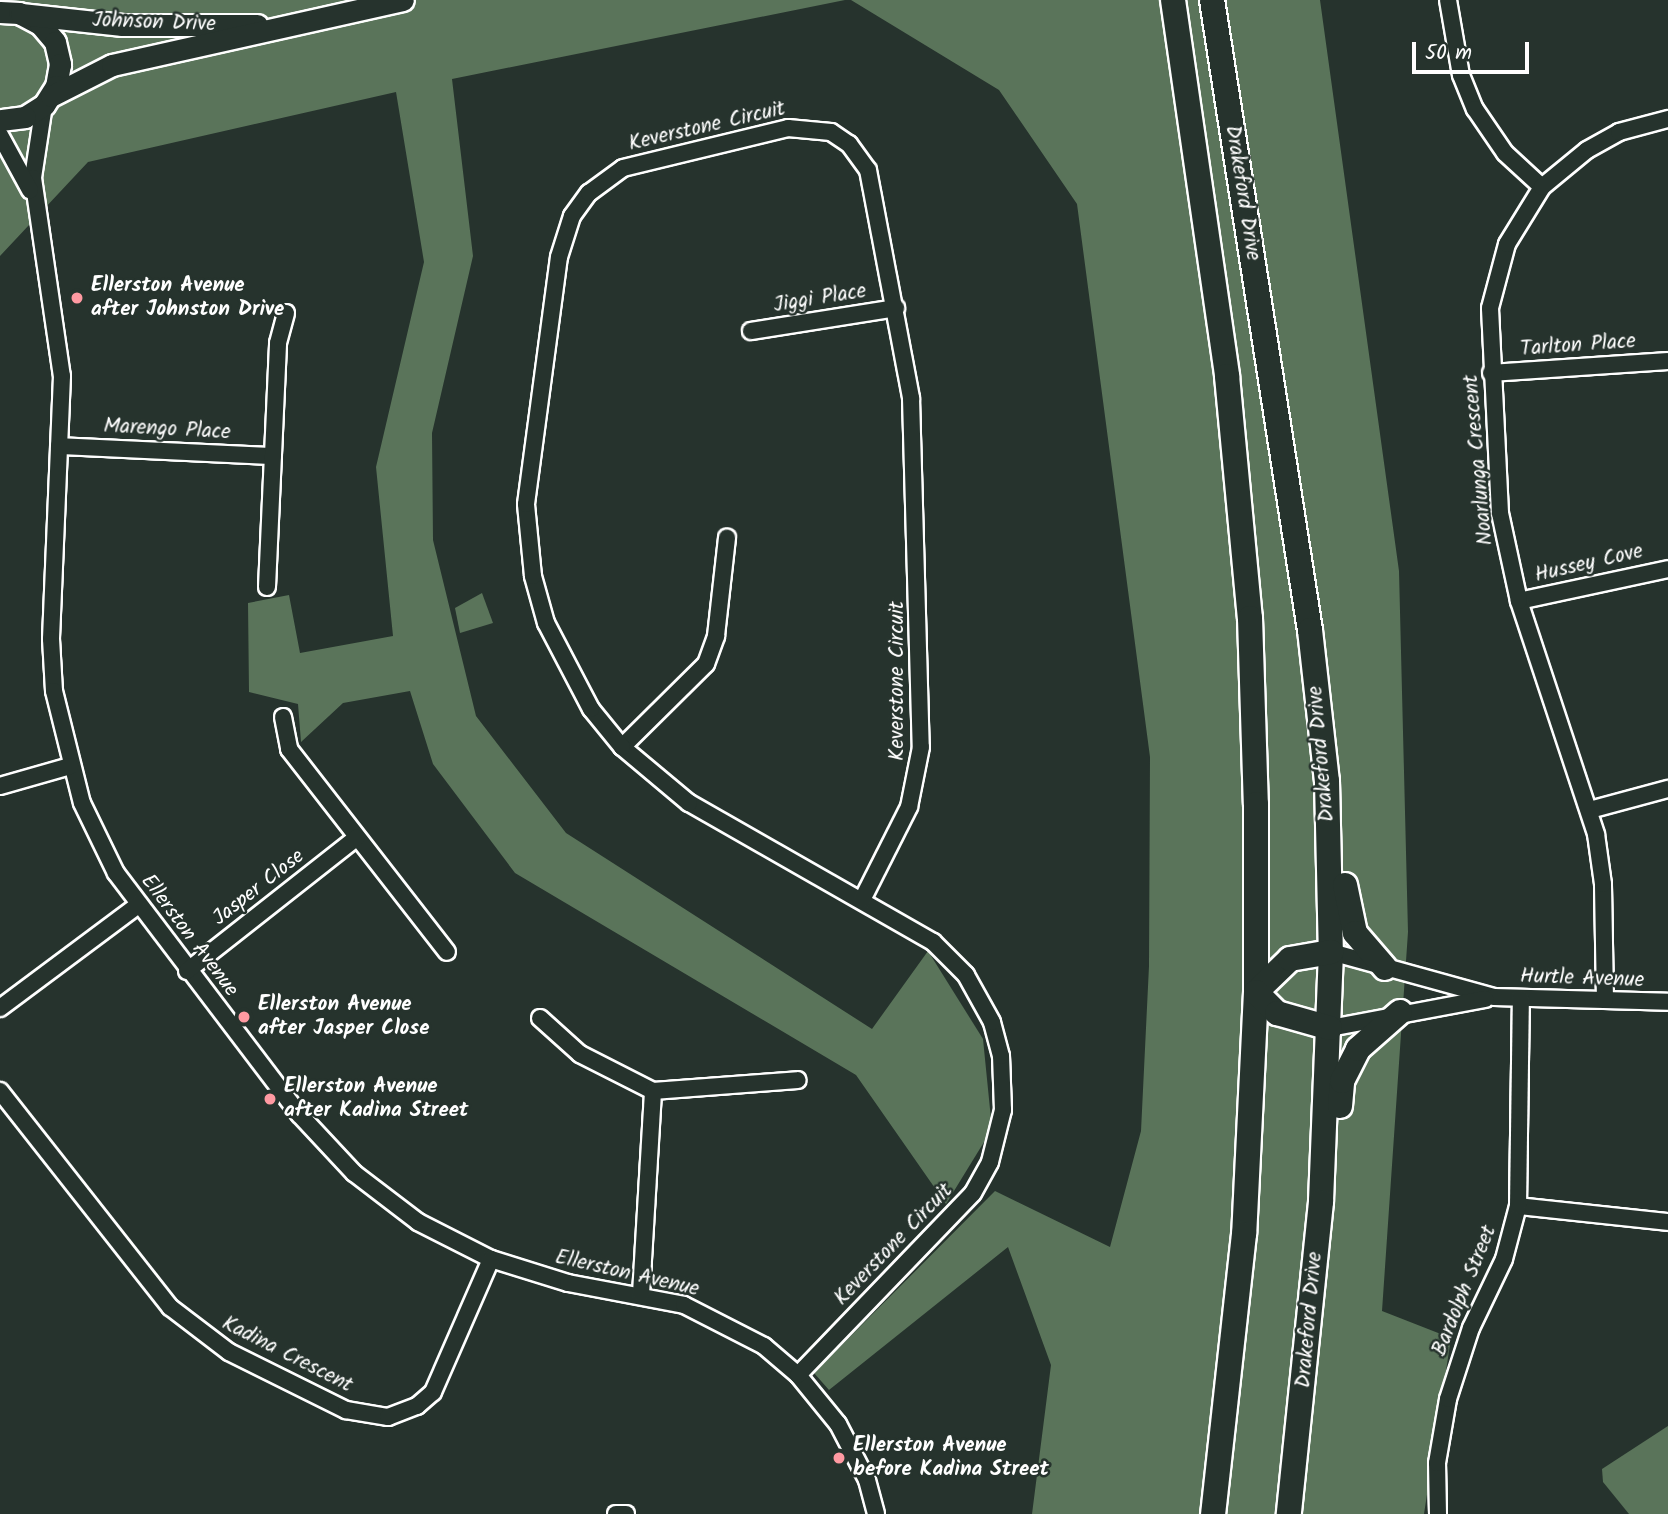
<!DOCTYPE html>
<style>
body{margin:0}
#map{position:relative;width:1668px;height:1514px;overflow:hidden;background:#26332d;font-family:Kalam,sans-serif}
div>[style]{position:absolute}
.green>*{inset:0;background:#5a745a}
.roads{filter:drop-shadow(2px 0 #fff) drop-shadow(-2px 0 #fff) drop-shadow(0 2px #fff) drop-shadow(0 -2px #fff)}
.minor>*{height:16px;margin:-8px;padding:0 8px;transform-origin:8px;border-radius:8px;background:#26332d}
.major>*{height:21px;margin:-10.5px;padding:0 10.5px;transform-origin:10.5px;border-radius:10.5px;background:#26332d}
.highway>*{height:24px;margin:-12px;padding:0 12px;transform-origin:12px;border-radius:12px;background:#26332d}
.dots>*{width:19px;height:19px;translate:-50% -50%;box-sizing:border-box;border:4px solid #26332d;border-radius:50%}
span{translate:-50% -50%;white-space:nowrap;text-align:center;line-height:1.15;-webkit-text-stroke:5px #26332d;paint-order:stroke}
.street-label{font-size:21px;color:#fff}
.poi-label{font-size:21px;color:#fff;font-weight:700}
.left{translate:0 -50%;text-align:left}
.scale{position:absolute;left:1412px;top:42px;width:117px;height:32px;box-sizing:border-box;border:4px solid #fff;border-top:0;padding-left:9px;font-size:21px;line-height:24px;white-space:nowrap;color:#fff;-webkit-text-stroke:5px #26332d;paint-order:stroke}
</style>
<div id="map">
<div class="green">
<i style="clip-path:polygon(0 0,845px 0,452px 79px,473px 256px,432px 433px,433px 540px,476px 716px,566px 833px,872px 1029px,928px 951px,983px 1039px,992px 1129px,946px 1204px,856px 1075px,515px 873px,433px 764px,410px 691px,343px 703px,301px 742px,298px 704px,249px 692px,248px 603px,289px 595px,300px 653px,393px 636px,376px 467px,424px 262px,396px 92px,88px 162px,0 256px)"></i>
<i style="clip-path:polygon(851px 0,1320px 0,1399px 571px,1408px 932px,1382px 1311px,1451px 1338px,1424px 1514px,1032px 1514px,1051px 1365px,1008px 1247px,829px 1390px,814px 1373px,995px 1191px,1110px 1247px,1141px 1131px,1149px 966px,1150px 757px,1077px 204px,999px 90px)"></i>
<i style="clip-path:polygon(482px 593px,493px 623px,460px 633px,455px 608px)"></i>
<i style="clip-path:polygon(1668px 1426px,1668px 1514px,1629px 1514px,1603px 1482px,1602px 1469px)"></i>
</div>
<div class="roads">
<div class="minor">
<i style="left:1448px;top:0;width:76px;rotate:80.2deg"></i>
<i style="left:1461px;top:75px;width:37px;rotate:68deg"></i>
<i style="left:1475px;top:109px;width:53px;rotate:55.7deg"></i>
<i style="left:1505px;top:153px;width:50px;rotate:42.6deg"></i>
<i style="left:44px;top:105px;width:74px;rotate:98.6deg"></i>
<i style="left:33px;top:178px;width:200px;rotate:81.7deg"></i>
<i style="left:62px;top:376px;width:263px;rotate:92.4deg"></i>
<i style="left:51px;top:639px;width:52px;rotate:86.7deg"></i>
<i style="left:54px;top:691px;width:115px;rotate:76deg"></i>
<i style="left:82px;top:803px;width:78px;rotate:64.1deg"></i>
<i style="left:116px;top:873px;width:303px;rotate:52.8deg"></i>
<i style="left:299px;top:1114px;width:81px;rotate:47deg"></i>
<i style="left:354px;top:1173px;width:81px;rotate:37.4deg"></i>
<i style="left:418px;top:1222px;width:82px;rotate:26.9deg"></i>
<i style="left:491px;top:1259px;width:81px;rotate:17.3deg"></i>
<i style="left:568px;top:1283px;width:118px;rotate:10.7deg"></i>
<i style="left:684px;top:1305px;width:90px;rotate:27.1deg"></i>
<i style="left:764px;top:1346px;width:45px;rotate:40.5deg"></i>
<i style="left:798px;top:1375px;width:63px;rotate:50.8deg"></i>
<i style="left:838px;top:1424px;width:63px;rotate:62.6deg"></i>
<i style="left:867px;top:1480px;width:35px;rotate:75deg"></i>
<i style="left:0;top:135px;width:63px;rotate:61.4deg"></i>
<i style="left:751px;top:331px;width:147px;rotate:-9deg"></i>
<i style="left:1491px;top:373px;width:177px;rotate:-3.9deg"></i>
<i style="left:59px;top:446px;width:214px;rotate:2.7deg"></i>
<i style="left:267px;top:587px;width:244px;rotate:-87.4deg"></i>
<i style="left:278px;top:343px;width:31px;rotate:-75deg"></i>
<i style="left:1519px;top:601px;width:152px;rotate:-12.1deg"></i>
<i style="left:283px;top:717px;width:33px;rotate:79deg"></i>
<i style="left:289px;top:749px;width:257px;rotate:52.1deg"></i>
<i style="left:622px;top:747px;width:118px;rotate:-44.7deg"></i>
<i style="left:706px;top:664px;width:30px;rotate:-70deg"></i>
<i style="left:716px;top:636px;width:99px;rotate:-83.6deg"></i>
<i style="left:0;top:786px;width:73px;rotate:-15.9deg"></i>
<i style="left:1590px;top:810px;width:81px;rotate:-15.1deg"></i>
<i style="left:1331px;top:952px;width:169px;rotate:15.4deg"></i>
<i style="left:1494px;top:997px;width:174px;rotate:1.6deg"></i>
<i style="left:187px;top:971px;width:216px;rotate:-38.2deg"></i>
<i style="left:1605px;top:1000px;width:116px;rotate:-91deg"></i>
<i style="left:1603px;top:884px;width:50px;rotate:-98deg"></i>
<i style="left:1596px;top:834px;width:245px;rotate:-108.3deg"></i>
<i style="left:1519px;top:601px;width:90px;rotate:-102.2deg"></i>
<i style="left:1500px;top:513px;width:205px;rotate:-92.8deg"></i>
<i style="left:1490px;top:308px;width:66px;rotate:-75.1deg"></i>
<i style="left:1507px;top:244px;width:67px;rotate:-58.4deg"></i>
<i style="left:1542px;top:187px;width:58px;rotate:-39.4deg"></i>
<i style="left:1587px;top:150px;width:37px;rotate:-29deg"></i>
<i style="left:1619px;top:132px;width:51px;rotate:-14.9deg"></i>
<i style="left:0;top:1008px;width:171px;rotate:-36.7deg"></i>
<i style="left:540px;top:1018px;width:54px;rotate:42deg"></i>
<i style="left:580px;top:1054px;width:82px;rotate:26.9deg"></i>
<i style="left:653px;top:1091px;width:145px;rotate:-4.3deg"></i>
<i style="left:1330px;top:1028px;width:158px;rotate:-10.6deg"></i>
<i style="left:0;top:1091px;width:275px;rotate:51.8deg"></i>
<i style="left:170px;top:1307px;width:74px;rotate:37.3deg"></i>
<i style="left:229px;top:1352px;width:131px;rotate:26.4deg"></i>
<i style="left:346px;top:1410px;width:43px;rotate:9.5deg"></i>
<i style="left:388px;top:1417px;width:31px;rotate:-21deg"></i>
<i style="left:417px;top:1406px;width:21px;rotate:-41deg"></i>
<i style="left:433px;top:1392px;width:145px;rotate:-66.4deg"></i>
<i style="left:1518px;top:1206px;width:151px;rotate:6.1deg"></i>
<i style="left:641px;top:1294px;width:203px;rotate:-86.6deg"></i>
<i style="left:798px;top:1375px;width:252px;rotate:-46.1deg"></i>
<i style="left:973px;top:1193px;width:35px;rotate:-61deg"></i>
<i style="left:990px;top:1162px;width:54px;rotate:-76deg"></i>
<i style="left:1003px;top:1110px;width:54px;rotate:-92.1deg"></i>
<i style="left:1001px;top:1056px;width:35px;rotate:-105deg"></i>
<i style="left:992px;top:1022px;width:54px;rotate:-119deg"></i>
<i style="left:966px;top:975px;width:47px;rotate:-135deg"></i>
<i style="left:933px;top:942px;width:281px;rotate:-150.3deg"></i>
<i style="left:689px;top:803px;width:87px;rotate:-140.1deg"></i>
<i style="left:622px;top:747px;width:49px;rotate:-129.2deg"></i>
<i style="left:591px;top:709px;width:97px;rotate:-117.6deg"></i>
<i style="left:546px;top:623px;width:49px;rotate:-105.5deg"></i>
<i style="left:533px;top:576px;width:72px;rotate:-95.6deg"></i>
<i style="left:526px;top:504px;width:249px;rotate:-82.4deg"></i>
<i style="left:559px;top:257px;width:43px;rotate:-72.4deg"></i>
<i style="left:572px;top:216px;width:29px;rotate:-54deg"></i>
<i style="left:589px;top:193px;width:42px;rotate:-36.3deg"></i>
<i style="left:623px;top:168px;width:170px;rotate:-13.6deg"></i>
<i style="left:788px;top:128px;width:43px;rotate:5.3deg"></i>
<i style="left:831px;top:132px;width:22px;rotate:34deg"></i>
<i style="left:849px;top:144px;width:32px;rotate:54deg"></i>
<i style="left:868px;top:170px;width:232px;rotate:79.3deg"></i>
<i style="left:911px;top:398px;width:349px;rotate:88.4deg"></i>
<i style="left:921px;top:747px;width:61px;rotate:101.3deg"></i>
<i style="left:909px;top:807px;width:104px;rotate:116.8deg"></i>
<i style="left:616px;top:1514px;width:10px"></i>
<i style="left:1438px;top:1514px;width:51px;rotate:-91.1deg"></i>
<i style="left:1437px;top:1463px;width:65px;rotate:-80.2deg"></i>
<i style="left:1448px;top:1399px;width:75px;rotate:-72.1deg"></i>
<i style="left:1471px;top:1328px;width:76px;rotate:-64.4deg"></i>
<i style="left:1504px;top:1259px;width:55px;rotate:-75.2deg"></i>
<i style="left:1518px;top:1206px;width:208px;rotate:-89.2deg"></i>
</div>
<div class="major">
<i style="left:0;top:12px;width:19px;rotate:3deg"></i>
<i style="left:19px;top:13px;width:24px;rotate:28deg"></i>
<i style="left:40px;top:24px;width:23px;rotate:50deg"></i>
<i style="left:55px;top:42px;width:23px;rotate:77deg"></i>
<i style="left:60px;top:64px;width:22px;rotate:100deg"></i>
<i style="left:56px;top:86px;width:22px;rotate:122deg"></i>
<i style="left:44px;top:105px;width:22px;rotate:148deg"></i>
<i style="left:25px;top:117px;width:25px;rotate:173deg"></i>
<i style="left:21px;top:14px;width:102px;rotate:6.2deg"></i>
<i style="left:122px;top:25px;width:135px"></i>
<i style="left:51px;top:96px;width:68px;rotate:-26.9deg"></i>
<i style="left:112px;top:65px;width:298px;rotate:-12.6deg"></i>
</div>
<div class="highway">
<i style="left:1173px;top:0;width:380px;rotate:81.8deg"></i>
<i style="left:1227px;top:376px;width:243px;rotate:84.6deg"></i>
<i style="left:1250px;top:618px;width:186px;rotate:88.2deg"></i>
<i style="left:1256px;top:804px;width:188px;rotate:90deg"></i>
<i style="left:1256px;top:992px;width:242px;rotate:92.8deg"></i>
<i style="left:1244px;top:1234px;width:282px;rotate:96.3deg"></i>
<i style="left:1212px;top:0;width:638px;rotate:81.16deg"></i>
<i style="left:1310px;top:630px;width:152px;rotate:83.6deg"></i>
<i style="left:1327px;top:781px;width:171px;rotate:88.7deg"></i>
<i style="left:1331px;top:952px;width:250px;rotate:92.3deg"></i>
<i style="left:1321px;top:1202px;width:314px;rotate:95.9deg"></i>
<i style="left:1345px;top:885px;width:49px;rotate:78.2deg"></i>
<i style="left:1355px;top:933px;width:46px;rotate:49.4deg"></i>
<i style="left:1256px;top:992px;width:47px;rotate:-44.1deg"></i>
<i style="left:1290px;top:959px;width:42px;rotate:-9.7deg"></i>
<i style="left:1256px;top:992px;width:30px;rotate:45deg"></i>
<i style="left:1277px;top:1013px;width:55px;rotate:15.8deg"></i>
<i style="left:1340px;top:1106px;width:25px;rotate:-85deg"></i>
<i style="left:1342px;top:1081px;width:36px;rotate:-63deg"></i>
<i style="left:1358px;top:1049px;width:56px;rotate:-41.4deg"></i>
</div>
</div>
<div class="dots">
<i style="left:77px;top:298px;background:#ff9aa2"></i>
<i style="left:244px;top:1017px;background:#ff9aa2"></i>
<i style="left:270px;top:1099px;background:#ff9aa2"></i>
<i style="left:839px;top:1458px;background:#ff9aa2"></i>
</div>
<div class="street-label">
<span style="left:154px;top:23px;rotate:2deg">Johnson Drive</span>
<span style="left:707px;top:127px;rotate:-13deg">Keverstone Circuit</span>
<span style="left:1242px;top:193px;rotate:81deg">Drakeford Drive</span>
<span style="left:820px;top:299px;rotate:-9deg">Jiggi Place</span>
<span style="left:1578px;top:346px;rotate:-4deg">Tarlton Place</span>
<span style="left:167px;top:430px;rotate:3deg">Marengo Place</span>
<span style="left:1479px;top:460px;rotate:-95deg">Noarlunga Crescent</span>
<span style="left:1589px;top:564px;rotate:-13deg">Hussey Cove</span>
<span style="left:898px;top:681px;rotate:-90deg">Keverstone Circuit</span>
<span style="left:1322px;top:754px;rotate:-95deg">Drakeford Drive</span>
<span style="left:259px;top:888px;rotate:-38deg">Jasper Close</span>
<span style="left:189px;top:936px;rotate:53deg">Ellerston Avenue</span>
<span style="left:1582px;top:979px;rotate:2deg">Hurtle Avenue</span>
<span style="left:894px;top:1245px;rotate:-46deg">Keverstone Circuit</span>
<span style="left:627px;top:1274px;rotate:13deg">Ellerston Avenue</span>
<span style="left:1465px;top:1291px;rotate:-68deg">Bardolph Street</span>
<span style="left:1310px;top:1320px;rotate:-85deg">Drakeford Drive</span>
<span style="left:287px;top:1355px;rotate:27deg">Kadina Crescent</span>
</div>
<div class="poi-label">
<span class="left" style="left:91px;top:298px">Ellerston Avenue<br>after Johnston Drive</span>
<span class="left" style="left:258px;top:1017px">Ellerston Avenue<br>after Jasper Close</span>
<span class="left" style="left:284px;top:1099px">Ellerston Avenue<br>after Kadina Street</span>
<span class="left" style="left:853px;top:1458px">Ellerston Avenue<br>before Kadina Street</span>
</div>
<div class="scale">50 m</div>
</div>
